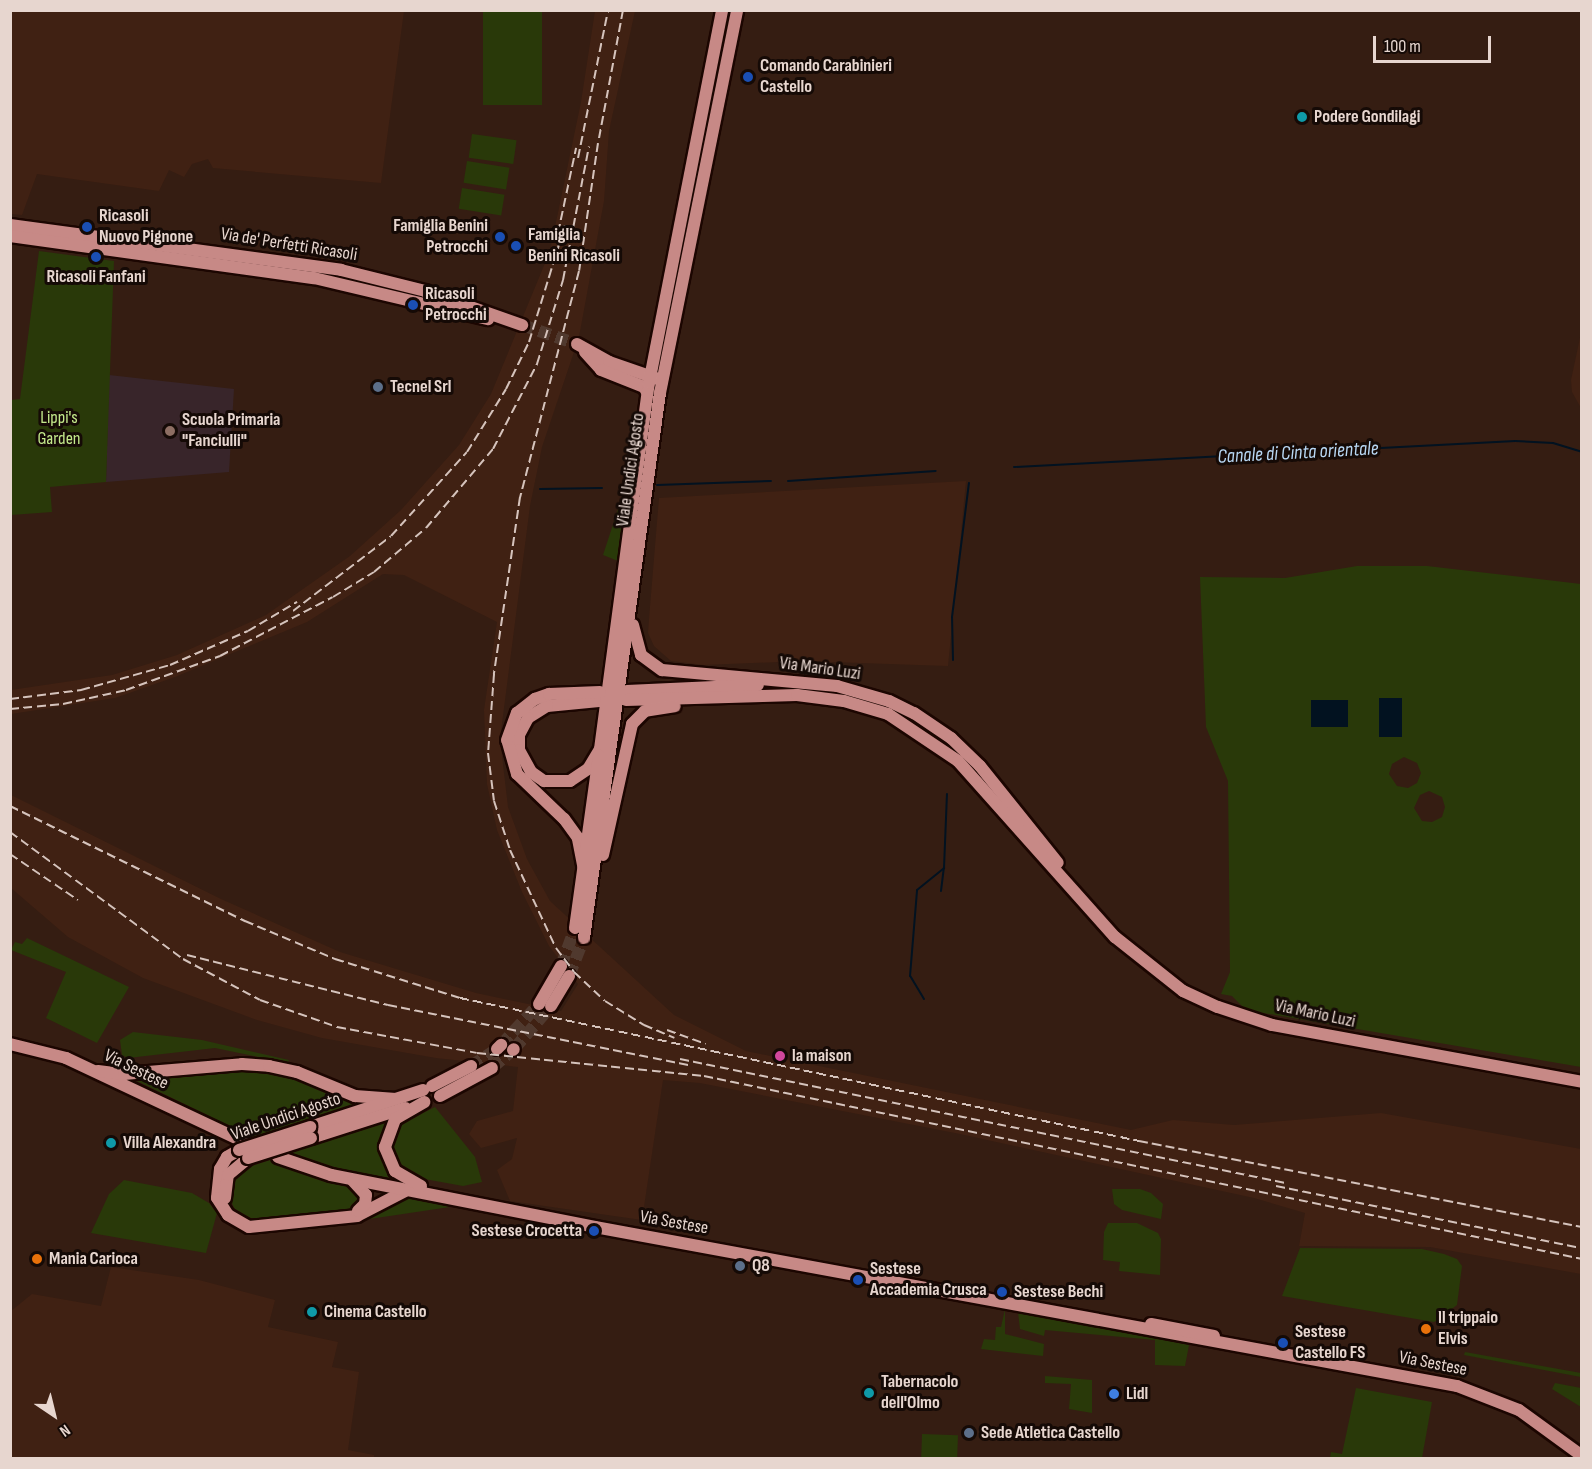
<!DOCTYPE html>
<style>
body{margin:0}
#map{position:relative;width:1592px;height:1469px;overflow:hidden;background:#351d12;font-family:"Sofia Sans Condensed",sans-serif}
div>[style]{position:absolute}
.built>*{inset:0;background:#402113}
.education>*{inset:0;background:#38252a}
.green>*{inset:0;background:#293909;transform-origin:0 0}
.water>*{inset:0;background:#021220;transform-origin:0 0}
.stream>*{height:2px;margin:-1px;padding:0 1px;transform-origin:1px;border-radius:1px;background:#021220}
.major-tunnel>*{height:12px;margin-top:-6px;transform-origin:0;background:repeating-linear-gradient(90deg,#50392e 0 12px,transparent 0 18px)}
.roads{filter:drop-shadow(2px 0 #1c0601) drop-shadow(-2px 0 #1c0601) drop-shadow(0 2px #1c0601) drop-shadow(0 -2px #1c0601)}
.major>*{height:12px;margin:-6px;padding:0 6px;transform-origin:6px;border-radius:6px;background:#c78986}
.rail>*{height:2px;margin-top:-1px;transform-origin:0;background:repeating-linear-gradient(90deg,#d5c3bc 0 9px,transparent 0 13.5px)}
.bridges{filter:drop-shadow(2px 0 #1c0601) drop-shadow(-2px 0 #1c0601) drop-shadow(0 2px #1c0601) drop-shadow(0 -2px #1c0601)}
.major-bridge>*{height:12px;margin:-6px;padding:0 6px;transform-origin:6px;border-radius:6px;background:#c78986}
.dots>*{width:16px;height:16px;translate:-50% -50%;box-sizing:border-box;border:3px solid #150a06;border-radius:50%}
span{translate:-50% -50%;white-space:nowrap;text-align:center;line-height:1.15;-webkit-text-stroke:6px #150a06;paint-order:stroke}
.poi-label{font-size:18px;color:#e7d6cf;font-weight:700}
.left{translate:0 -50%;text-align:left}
.right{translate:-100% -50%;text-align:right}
.street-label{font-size:18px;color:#e7d6cf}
.park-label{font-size:18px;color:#c3e98b}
.water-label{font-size:20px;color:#b8d7f3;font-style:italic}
.frame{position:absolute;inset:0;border:12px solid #e7d6cf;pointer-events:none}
.north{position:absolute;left:24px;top:1385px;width:60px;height:60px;-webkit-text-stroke:4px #150a06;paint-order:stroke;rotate:145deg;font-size:16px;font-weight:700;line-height:24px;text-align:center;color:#e7d6cf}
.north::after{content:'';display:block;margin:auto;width:21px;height:27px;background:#e7d6cf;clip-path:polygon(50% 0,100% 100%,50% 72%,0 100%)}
.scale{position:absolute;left:1373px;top:36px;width:118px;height:27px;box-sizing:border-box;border:3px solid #e7d6cf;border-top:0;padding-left:8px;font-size:18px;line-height:21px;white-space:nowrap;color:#e7d6cf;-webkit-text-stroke:4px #150a06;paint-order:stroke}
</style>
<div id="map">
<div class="built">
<i style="clip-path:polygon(11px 10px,404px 11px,381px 183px,213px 168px,208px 159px,192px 164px,184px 177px,169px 170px,159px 191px,37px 174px,22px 215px,11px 214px)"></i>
<i style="clip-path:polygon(595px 11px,635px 11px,609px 131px,604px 201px,579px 337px,542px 447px,530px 506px,500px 739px,508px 807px,527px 859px,550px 901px,674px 1015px,746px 1051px,1131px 1130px,1173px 1120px,1234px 1125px,1381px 1113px,1581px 1149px,1581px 1274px,1430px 1247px,1299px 1246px,1305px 1213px,1254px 1198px,960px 1134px,700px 1083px,663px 1080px,642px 1220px,510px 1201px,497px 1170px,512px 1159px,517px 1138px,481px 1148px,469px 1134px,477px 1121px,513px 1111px,518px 1067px,436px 1058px,322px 1038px,257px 1020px,143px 978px,68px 937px,11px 888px,11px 795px,221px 899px,340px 952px,476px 993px,561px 1011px,578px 984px,549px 946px,522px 892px,497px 830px,487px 784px,484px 710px,497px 622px,404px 575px,383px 574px,307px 622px,175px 677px,115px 698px,11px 714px,11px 690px,112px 675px,177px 655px,266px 615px,350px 556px,401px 510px,459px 445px,491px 394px,550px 251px,581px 102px)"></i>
<i style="clip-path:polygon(1581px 333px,1581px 408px,1572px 392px,1571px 380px)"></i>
<i style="clip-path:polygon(966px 481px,948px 666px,802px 661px,704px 665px,671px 661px,654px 646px,648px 633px,649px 619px,659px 498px)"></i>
<i style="clip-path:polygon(111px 1267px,199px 1280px,275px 1300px,268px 1327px,338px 1342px,332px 1367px,359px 1372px,348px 1450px,374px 1455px,374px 1458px,11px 1458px,11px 1311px,32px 1294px,101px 1306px)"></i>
</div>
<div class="education">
<i style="clip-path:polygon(109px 375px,234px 389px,229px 472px,106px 482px)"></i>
</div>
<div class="green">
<i style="left:483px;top:11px;width:59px;height:94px"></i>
<i style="left:472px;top:134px;width:45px;height:24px;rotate:8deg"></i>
<i style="left:467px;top:161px;width:43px;height:22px;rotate:9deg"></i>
<i style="left:462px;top:188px;width:43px;height:21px;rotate:9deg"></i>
<i style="clip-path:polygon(39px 251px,114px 261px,106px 482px,50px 487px,52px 512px,11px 515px,11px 400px,20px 399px)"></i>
<i style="clip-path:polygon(641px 387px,642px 388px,618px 561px,603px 555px,624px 491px)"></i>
<i style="clip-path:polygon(evenodd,1357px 566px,1427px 566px,1581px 584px,1581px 1067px,1246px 1010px,1232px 996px,1221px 994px,1230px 972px,1228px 781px,1206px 727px,1200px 577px,1285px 578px,1357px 566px,1404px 757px,1417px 763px,1421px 773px,1417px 783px,1408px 788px,1397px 786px,1389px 774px,1392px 764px,1404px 757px,1357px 566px,1429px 791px,1442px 797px,1445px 807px,1442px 817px,1432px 822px,1422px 821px,1414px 808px,1420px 795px,1429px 791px)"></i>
<i style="clip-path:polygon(27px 938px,129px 987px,97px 1043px,46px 1018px,66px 972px,11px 950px,15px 942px,22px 944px)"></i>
<i style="clip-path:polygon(133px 1032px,202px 1040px,289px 1060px,288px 1063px,215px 1048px,128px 1058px,122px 1055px,120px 1040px)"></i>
<i style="clip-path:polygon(216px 1070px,267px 1070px,293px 1076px,361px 1103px,252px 1137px,133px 1079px)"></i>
<i style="clip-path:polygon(435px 1107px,475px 1157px,482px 1182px,463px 1186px,419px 1178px,396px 1161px,391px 1146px,399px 1125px)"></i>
<i style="clip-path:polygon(389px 1120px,380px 1135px,380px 1156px,395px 1179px,344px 1170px,288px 1153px)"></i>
<i style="clip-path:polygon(270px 1160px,307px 1175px,354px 1187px,361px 1200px,356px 1208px,257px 1221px,246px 1218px,234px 1208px,230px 1198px,234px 1177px,243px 1169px)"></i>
<i style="clip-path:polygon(124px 1180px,192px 1193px,209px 1203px,217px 1213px,206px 1253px,91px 1233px,109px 1194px)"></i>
<i style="clip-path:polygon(1112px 1189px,1140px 1189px,1151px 1193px,1163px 1204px,1161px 1219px,1122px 1210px,1114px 1204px)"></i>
<i style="clip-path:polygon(406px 1196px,450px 1207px,356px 1221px)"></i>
<i style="clip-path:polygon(1108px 1223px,1137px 1223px,1158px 1233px,1161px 1239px,1160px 1275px,1119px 1271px,1120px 1262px,1103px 1260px,1104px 1232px)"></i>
<i style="clip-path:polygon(1300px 1248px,1422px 1249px,1444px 1254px,1457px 1259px,1462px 1266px,1457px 1305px,1434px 1322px,1282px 1296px)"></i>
<i style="clip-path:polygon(1005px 1309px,1005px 1334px,1044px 1344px,1043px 1356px,981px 1349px,984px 1339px,995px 1340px,996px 1327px,1001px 1327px)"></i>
<i style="clip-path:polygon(1018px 1312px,1189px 1345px,1185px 1366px,1155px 1365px,1155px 1340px,1045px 1330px,1044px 1336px,1020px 1329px)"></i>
<i style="clip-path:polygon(1465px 1352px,1581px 1373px,1581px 1377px,1464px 1355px)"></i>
<i style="clip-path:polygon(1045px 1376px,1092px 1380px,1092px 1413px,1069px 1409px,1071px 1384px,1045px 1383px)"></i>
<i style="clip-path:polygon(1555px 1383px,1581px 1388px,1581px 1407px,1552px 1389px)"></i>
<i style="clip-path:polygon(1356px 1388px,1432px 1402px,1422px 1458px,1330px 1458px,1331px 1452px,1342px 1454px)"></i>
<i style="left:922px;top:1434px;width:36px;height:24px;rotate:2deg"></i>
</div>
<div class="water">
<i style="left:1379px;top:698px;width:23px;height:39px"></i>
<i style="left:1348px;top:700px;width:27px;height:37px;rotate:90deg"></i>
</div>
<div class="stream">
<i style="left:1014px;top:467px;width:502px;rotate:-2.97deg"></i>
<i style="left:1515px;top:441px;width:38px;rotate:3deg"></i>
<i style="left:1553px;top:443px;width:30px;rotate:17deg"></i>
<i style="left:788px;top:481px;width:148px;rotate:-3.9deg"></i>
<i style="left:657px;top:485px;width:114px;rotate:-2deg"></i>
<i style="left:540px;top:489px;width:62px;rotate:-0.9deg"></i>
<i style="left:953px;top:660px;width:43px;rotate:-91.3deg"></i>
<i style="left:952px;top:617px;width:135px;rotate:-82.8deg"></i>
<i style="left:941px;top:891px;width:23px;rotate:-83deg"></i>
<i style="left:924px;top:999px;width:27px;rotate:-121deg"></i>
<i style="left:910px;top:976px;width:86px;rotate:-85.3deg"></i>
<i style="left:917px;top:890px;width:35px;rotate:-39deg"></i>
<i style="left:944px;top:868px;width:74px;rotate:-87.7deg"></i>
</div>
<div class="major-tunnel">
<i style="left:522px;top:325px;width:58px;rotate:19.1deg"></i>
<i style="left:561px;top:966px;width:40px;rotate:-69.8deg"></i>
<i style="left:569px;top:976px;width:41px;rotate:-68.5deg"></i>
<i style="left:501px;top:1045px;width:56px;rotate:-47.2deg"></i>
<i style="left:514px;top:1049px;width:57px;rotate:-49.3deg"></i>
<i style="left:471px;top:1066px;width:31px;rotate:-33deg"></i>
<i style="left:492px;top:1068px;width:28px;rotate:-41deg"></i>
</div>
<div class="roads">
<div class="major">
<i style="left:10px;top:225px;width:334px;rotate:7.7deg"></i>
<i style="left:341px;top:270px;width:87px;rotate:14deg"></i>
<i style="left:425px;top:291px;width:103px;rotate:19.3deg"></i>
<i style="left:10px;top:236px;width:307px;rotate:7.9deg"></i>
<i style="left:314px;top:278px;width:179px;rotate:13.3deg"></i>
<i style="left:577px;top:344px;width:37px;rotate:29deg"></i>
<i style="left:609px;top:362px;width:52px;rotate:19.1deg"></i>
<i style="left:585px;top:352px;width:24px;rotate:48deg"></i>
<i style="left:601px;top:370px;width:46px;rotate:21.6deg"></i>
<i style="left:644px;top:387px;width:6px;rotate:59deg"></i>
<i style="left:633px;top:625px;width:31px;rotate:75deg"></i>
<i style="left:641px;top:655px;width:26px;rotate:36deg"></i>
<i style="left:662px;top:670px;width:176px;rotate:5.2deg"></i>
<i style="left:837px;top:686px;width:54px;rotate:16.1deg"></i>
<i style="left:889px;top:701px;width:28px;rotate:26deg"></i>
<i style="left:914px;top:713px;width:45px;rotate:34deg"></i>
<i style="left:951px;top:738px;width:40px;rotate:44deg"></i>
<i style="left:980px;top:766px;width:124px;rotate:51.2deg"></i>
<i style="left:627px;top:691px;width:131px;rotate:-2.6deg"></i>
<i style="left:626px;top:700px;width:171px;rotate:-1.7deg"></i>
<i style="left:797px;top:695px;width:47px;rotate:7.3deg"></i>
<i style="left:844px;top:701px;width:46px;rotate:16.5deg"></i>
<i style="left:888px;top:714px;width:84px;rotate:33.9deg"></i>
<i style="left:958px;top:761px;width:236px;rotate:48.3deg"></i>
<i style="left:1115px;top:937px;width:87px;rotate:38.5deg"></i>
<i style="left:1183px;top:991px;width:38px;rotate:25deg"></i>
<i style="left:1218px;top:1007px;width:57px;rotate:18.4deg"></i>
<i style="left:1272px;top:1025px;width:315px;rotate:10.4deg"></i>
<i style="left:599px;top:701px;width:52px;rotate:174.5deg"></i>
<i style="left:547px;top:706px;width:22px;rotate:148deg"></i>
<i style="left:528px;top:718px;width:19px;rotate:118deg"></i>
<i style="left:519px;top:735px;width:15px;rotate:90deg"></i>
<i style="left:519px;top:750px;width:25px;rotate:61deg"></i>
<i style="left:531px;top:772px;width:16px;rotate:35deg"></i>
<i style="left:544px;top:781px;width:26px"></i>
<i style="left:570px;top:781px;width:22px;rotate:-34deg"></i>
<i style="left:588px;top:769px;width:23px;rotate:-59deg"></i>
<i style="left:600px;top:749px;width:369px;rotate:-82.4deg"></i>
<i style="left:649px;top:383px;width:380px;rotate:-78.9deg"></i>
<i style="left:603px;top:855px;width:134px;rotate:-77.5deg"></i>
<i style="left:632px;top:724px;width:18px;rotate:-45deg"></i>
<i style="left:645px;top:711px;width:30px;rotate:-9deg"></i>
<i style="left:584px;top:870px;width:33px;rotate:-101deg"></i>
<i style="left:578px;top:838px;width:24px;rotate:-126deg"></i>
<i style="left:564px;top:819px;width:65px;rotate:-136.2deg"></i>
<i style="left:517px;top:774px;width:35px;rotate:-106deg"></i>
<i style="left:507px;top:740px;width:29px;rotate:-70deg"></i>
<i style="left:517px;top:713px;width:23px;rotate:-38deg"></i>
<i style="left:535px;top:699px;width:15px;rotate:-20deg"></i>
<i style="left:549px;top:694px;width:51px;rotate:-2.2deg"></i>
<i style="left:575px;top:928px;width:174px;rotate:-82.1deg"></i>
<i style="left:584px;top:938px;width:550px;rotate:-82.06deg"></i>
<i style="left:660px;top:393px;width:391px;rotate:-78.6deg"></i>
<i style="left:539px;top:1004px;width:44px;rotate:-59.9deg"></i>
<i style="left:551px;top:1006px;width:35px;rotate:-59deg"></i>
<i style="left:10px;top:1044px;width:58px;rotate:14deg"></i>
<i style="left:66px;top:1058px;width:195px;rotate:25.2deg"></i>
<i style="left:497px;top:1049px;width:6px;rotate:-45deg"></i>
<i style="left:513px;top:1050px;width:1px;rotate:-45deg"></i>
<i style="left:98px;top:1071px;width:26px;rotate:7deg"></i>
<i style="left:124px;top:1074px;width:118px;rotate:-4.8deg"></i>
<i style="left:242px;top:1064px;width:27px;rotate:4deg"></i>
<i style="left:269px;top:1066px;width:29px;rotate:12deg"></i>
<i style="left:297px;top:1072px;width:63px;rotate:22.5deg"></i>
<i style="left:355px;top:1096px;width:41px;rotate:4.2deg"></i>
<i style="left:432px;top:1086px;width:44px;rotate:-27.1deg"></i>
<i style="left:440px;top:1096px;width:59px;rotate:-28.3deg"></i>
<i style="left:310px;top:1127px;width:119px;rotate:-18.1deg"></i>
<i style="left:311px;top:1138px;width:99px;rotate:-17.7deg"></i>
<i style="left:239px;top:1150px;width:14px;rotate:150deg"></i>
<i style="left:227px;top:1157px;width:14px;rotate:120deg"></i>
<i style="left:220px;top:1169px;width:29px;rotate:96deg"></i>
<i style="left:217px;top:1198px;width:20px;rotate:57deg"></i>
<i style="left:228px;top:1215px;width:24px;rotate:30deg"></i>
<i style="left:249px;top:1227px;width:109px;rotate:-5.8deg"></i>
<i style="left:357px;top:1216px;width:54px;rotate:-27.5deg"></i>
<i style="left:278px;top:1157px;width:56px;rotate:18.8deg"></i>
<i style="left:331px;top:1175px;width:269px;rotate:11.1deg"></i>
<i style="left:595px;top:1227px;width:877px;rotate:10.45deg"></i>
<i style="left:1457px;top:1386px;width:66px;rotate:21.2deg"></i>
<i style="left:1519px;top:1410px;width:78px;rotate:36.1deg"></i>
<i style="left:353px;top:1181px;width:19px;rotate:47deg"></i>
<i style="left:366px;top:1195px;width:9px;rotate:96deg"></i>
<i style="left:365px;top:1204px;width:10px;rotate:135deg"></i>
<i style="left:421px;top:1186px;width:30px;rotate:-150deg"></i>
<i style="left:395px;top:1171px;width:26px;rotate:-113deg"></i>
<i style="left:385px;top:1147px;width:30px;rotate:-70deg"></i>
<i style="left:395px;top:1119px;width:34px;rotate:-30deg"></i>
<i style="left:225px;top:1198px;width:23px;rotate:-83deg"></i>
<i style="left:228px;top:1175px;width:26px;rotate:-40deg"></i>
<i style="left:1151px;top:1324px;width:64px;rotate:10.8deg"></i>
</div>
</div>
<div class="rail">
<i style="left:623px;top:10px;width:135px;rotate:100.6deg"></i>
<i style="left:598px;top:143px;width:129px;rotate:98.4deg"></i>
<i style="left:579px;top:271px;width:234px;rotate:104.6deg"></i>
<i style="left:520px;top:497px;width:179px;rotate:98.4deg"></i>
<i style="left:494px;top:674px;width:79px;rotate:94.3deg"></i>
<i style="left:488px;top:753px;width:48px;rotate:82.9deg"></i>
<i style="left:494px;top:801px;width:52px;rotate:71.9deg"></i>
<i style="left:510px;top:850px;width:108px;rotate:64.9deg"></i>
<i style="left:556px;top:948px;width:30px;rotate:53deg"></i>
<i style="left:574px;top:972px;width:42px;rotate:43.1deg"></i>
<i style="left:605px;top:1001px;width:46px;rotate:31.6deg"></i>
<i style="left:644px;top:1025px;width:33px;rotate:23deg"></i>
<i style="left:578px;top:158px;width:151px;rotate:-78.5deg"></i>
<i style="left:558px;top:233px;width:87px;rotate:-78deg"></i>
<i style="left:293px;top:611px;width:123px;rotate:-37.4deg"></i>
<i style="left:391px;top:536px;width:113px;rotate:-47.9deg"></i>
<i style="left:467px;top:452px;width:74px;rotate:-58.2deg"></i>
<i style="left:506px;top:389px;width:52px;rotate:-63.9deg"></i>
<i style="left:529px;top:342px;width:122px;rotate:-72.9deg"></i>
<i style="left:10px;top:699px;width:72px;rotate:-7.2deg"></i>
<i style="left:81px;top:690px;width:92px;rotate:-15.7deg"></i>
<i style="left:170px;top:665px;width:85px;rotate:-23.6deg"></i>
<i style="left:248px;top:631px;width:57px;rotate:-30.6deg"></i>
<i style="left:10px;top:709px;width:53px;rotate:-5.4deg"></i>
<i style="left:63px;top:704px;width:65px;rotate:-12.5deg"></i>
<i style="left:126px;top:690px;width:100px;rotate:-19.9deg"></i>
<i style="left:220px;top:656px;width:127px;rotate:-27.6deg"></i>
<i style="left:333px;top:597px;width:48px;rotate:-31.4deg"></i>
<i style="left:374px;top:572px;width:68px;rotate:-40.2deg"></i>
<i style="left:426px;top:528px;width:104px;rotate:-49.7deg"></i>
<i style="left:493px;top:449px;width:96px;rotate:-62.6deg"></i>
<i style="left:537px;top:364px;width:88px;rotate:-72.8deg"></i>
<i style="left:563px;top:280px;width:136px;rotate:-79deg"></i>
<i style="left:10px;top:806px;width:262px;rotate:26.1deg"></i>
<i style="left:245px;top:921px;width:98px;rotate:22.9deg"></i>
<i style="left:335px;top:959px;width:131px;rotate:17.3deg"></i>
<i style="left:460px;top:998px;width:694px;rotate:11.89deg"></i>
<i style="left:1139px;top:1141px;width:451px;rotate:11deg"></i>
<i style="left:10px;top:832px;width:215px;rotate:36.3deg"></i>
<i style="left:183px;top:959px;width:87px;rotate:28deg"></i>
<i style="left:260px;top:1000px;width:82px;rotate:19.3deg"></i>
<i style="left:337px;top:1027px;width:142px;rotate:10.5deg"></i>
<i style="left:477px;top:1053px;width:228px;rotate:5.8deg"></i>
<i style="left:704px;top:1076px;width:897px;rotate:11.77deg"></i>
<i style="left:10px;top:854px;width:82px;rotate:34.1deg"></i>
<i style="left:187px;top:955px;width:207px;rotate:14deg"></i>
<i style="left:388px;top:1005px;width:306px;rotate:11.3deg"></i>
<i style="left:667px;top:1030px;width:41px;rotate:19.7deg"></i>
<i style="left:680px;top:1059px;width:618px;rotate:11.58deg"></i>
<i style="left:1276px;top:1186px;width:312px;rotate:11.5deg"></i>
</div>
<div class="bridges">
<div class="major-bridge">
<i style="left:239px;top:1150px;width:75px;rotate:-17.9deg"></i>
<i style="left:248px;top:1158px;width:66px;rotate:-17.6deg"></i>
</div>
</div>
<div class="dots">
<i style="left:748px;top:77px;background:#1a4fb4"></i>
<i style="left:1302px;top:117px;background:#0f9aa8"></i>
<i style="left:87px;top:227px;background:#1a4fb4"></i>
<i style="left:500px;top:237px;background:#1a4fb4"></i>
<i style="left:516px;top:246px;background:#1a4fb4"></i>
<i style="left:96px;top:257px;background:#1a4fb4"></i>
<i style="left:413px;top:305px;background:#1a4fb4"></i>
<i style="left:378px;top:387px;background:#5c6f8a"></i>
<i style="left:170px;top:431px;background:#8d6e63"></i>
<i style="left:780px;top:1056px;background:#d1479c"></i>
<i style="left:111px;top:1143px;background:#0f9aa8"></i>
<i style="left:594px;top:1231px;background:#1a4fb4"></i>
<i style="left:37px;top:1259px;background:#e8710a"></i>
<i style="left:740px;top:1266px;background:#5c6f8a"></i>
<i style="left:858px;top:1280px;background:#1a4fb4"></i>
<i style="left:1002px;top:1292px;background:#1a4fb4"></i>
<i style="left:312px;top:1312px;background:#0f9aa8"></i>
<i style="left:1426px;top:1329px;background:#e8710a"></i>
<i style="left:1283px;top:1343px;background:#1a4fb4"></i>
<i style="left:869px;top:1393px;background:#0f9aa8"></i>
<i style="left:1114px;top:1394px;background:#3f7fe0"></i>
<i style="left:969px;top:1433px;background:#5c6f8a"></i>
</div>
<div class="poi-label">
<span class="left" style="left:760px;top:77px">Comando Carabinieri<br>Castello</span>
<span class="left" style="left:1314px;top:117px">Podere Gondilagi</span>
<span class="left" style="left:99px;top:227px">Ricasoli<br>Nuovo Pignone</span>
<span class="right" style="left:488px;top:237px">Famiglia Benini<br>Petrocchi</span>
<span class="left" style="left:528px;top:246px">Famiglia<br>Benini Ricasoli</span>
<span style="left:96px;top:277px">Ricasoli Fanfani</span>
<span class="left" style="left:425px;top:305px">Ricasoli<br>Petrocchi</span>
<span class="left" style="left:390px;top:387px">Tecnel Srl</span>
<span class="left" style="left:182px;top:431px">Scuola Primaria<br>"Fanciulli"</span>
<span class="left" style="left:792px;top:1056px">la maison</span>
<span class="left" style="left:123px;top:1143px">Villa Alexandra</span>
<span class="right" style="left:582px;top:1231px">Sestese Crocetta</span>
<span class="left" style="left:49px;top:1259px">Mania Carioca</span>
<span class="left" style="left:752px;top:1266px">Q8</span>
<span class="left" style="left:870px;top:1280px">Sestese<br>Accademia Crusca</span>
<span class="left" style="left:1014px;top:1292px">Sestese Bechi</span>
<span class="left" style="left:324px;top:1312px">Cinema Castello</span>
<span class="left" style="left:1438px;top:1329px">Il trippaio<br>Elvis</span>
<span class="left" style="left:1295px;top:1343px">Sestese<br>Castello FS</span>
<span class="left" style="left:881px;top:1393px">Tabernacolo<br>dell'Olmo</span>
<span class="left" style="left:1126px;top:1394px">Lidl</span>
<span class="left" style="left:981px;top:1433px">Sede Atletica Castello</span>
</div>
<div class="street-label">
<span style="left:289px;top:245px;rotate:9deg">Via de' Perfetti Ricasoli</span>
<span style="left:631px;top:470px;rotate:-82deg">Viale Undici Agosto</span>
<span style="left:820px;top:669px;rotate:8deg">Via Mario Luzi</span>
<span style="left:1315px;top:1014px;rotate:12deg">Via Mario Luzi</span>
<span style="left:136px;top:1070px;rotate:26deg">Via Sestese</span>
<span style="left:286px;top:1117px;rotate:-19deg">Viale Undici Agosto</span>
<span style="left:674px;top:1223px;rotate:10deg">Via Sestese</span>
<span style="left:1433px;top:1364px;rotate:11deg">Via Sestese</span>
</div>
<div class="park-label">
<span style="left:59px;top:429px">Lippi's<br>Garden</span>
</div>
<div class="water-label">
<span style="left:1298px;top:453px;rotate:-3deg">Canale di Cinta orientale</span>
</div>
<div class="frame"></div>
<div class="north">N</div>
<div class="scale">100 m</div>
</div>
